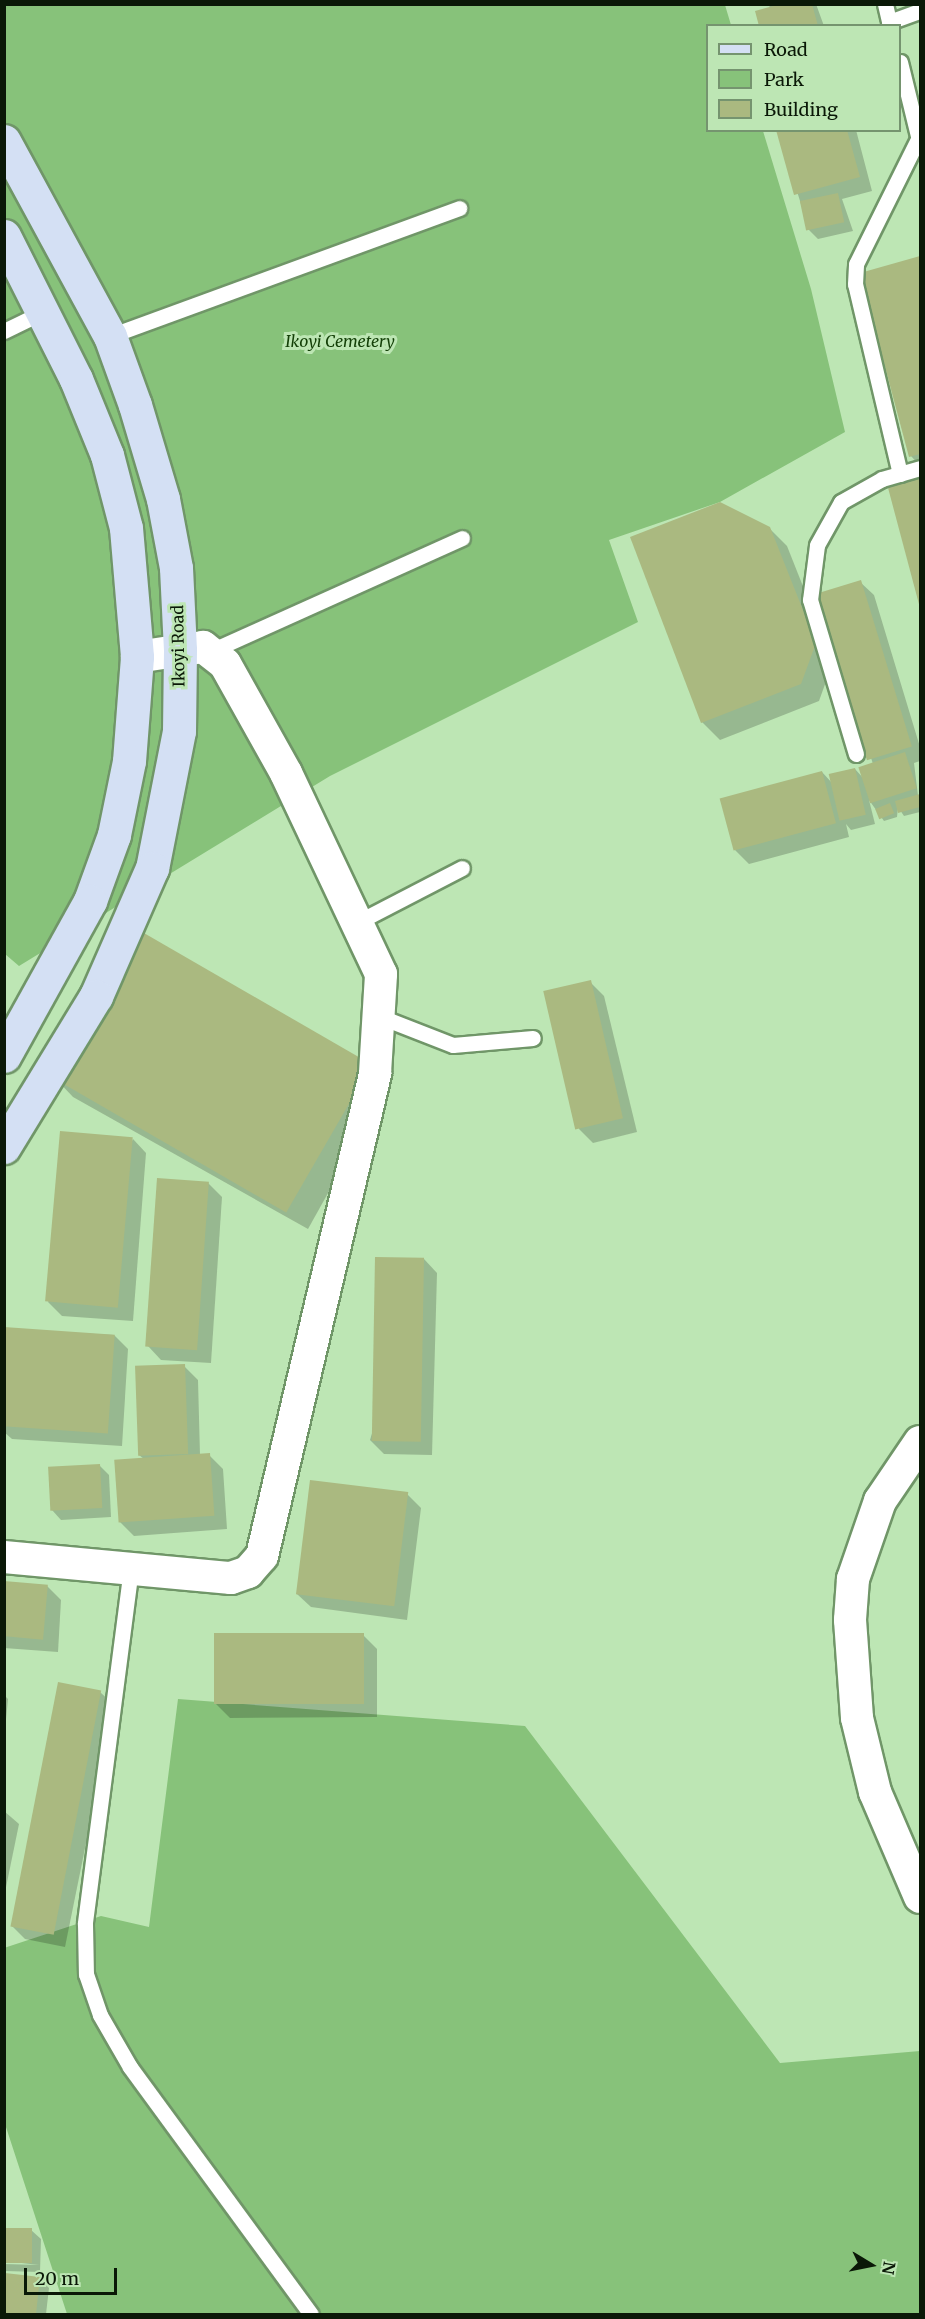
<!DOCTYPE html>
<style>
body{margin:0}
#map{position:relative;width:925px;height:2319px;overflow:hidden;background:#bde6b4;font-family:Merriweather,serif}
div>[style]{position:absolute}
.green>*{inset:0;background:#87c27a}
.shadow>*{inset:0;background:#0003}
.building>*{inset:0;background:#aab980;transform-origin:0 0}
.roads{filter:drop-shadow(2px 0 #709668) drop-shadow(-2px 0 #709668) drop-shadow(0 2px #709668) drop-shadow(0 -2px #709668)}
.lane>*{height:15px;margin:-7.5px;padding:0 7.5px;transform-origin:7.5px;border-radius:7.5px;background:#fff}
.street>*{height:32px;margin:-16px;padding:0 16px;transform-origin:16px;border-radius:16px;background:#fff}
.secondary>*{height:33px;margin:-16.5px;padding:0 16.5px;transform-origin:16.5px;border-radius:16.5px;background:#d4e0f4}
span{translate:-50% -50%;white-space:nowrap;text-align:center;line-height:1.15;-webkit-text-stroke:6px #bde6b4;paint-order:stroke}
.park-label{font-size:16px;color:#144008;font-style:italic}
.street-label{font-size:16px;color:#0a1807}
.frame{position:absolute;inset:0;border:6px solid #0a1807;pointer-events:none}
.legend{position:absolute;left:706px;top:24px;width:195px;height:108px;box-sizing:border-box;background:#bde6b4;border:2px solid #75946f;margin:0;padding:8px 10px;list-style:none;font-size:18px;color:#0a1807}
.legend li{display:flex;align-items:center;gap:12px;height:30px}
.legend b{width:30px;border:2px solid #75946f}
.north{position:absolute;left:841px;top:2235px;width:60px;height:60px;-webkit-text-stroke:4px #bde6b4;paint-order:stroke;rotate:100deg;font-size:16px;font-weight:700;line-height:24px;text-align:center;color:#0a1807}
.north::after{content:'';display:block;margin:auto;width:21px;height:27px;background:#0a1807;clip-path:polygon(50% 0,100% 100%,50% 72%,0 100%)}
.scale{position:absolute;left:24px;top:2268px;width:93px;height:27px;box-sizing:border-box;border:3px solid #0a1807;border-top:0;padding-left:8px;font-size:18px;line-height:21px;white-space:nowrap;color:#0a1807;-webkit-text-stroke:4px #bde6b4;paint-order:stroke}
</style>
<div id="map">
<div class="green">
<i style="clip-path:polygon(5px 5px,725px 5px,731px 25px,708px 26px,708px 130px,763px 131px,811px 289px,845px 432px,720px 502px,609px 540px,638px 622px,330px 776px,19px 966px,5px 954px)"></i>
<i style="clip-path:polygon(178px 1699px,525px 1726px,780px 2063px,920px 2051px,920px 2314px,67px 2314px,5px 2124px,4px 1948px,101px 1916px,149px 1927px)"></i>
</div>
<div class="shadow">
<i style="clip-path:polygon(767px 4px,816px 4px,824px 26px,761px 26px,772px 9px)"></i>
<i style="clip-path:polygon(778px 130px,856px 130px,872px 191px,842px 199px,853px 231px,818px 239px,809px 230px)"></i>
<i style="clip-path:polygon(920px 257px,920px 466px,911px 456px,862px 274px)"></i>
<i style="clip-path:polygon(920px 477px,920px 605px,888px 485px)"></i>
<i style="clip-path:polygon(769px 528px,787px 546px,833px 662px,819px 701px,720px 740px,702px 722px)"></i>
<i style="clip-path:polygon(860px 582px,874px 595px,920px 747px,920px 761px,914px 763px,920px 812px,904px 816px,898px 807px,897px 817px,884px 821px,869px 800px,875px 824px,851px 830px,846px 824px,849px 837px,749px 864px,735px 850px,822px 772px,833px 784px,855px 769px,864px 779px,873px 764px,818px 595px)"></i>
<i style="clip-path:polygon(590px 982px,604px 996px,637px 1132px,593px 1143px,579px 1129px)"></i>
<i style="clip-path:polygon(372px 1064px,390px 1082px,308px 1229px,73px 1097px,56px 1079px)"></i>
<i style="clip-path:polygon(133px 1139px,146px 1153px,133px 1321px,62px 1316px,48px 1302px)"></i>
<i style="clip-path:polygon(208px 1183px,222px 1197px,211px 1363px,161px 1360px,148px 1346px)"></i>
<i style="clip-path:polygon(424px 1259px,437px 1273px,432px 1455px,384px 1454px,370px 1440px)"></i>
<i style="clip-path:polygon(4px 1329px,114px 1335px,128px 1349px,122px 1446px,12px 1439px,4px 1432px)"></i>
<i style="clip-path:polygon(184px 1366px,198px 1380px,200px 1455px,209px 1455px,223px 1469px,227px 1529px,134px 1536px,120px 1522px,144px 1459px,139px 1455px)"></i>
<i style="clip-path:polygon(100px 1466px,109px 1475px,111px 1517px,61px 1520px,52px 1510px)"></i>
<i style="clip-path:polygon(407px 1494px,421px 1508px,407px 1620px,311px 1607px,297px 1594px)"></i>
<i style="clip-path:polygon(4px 1583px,47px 1586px,61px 1600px,58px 1652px,4px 1648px)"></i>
<i style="clip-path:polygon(363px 1635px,377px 1649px,377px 1717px,230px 1718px,216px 1704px)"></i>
<i style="clip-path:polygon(100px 1692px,114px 1705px,65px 1947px,25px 1939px,11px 1925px)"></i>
<i style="clip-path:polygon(4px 1695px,8px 1699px,4px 1740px)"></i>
<i style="clip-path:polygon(4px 1811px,19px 1824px,4px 1897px)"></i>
<i style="clip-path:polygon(31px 2230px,41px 2239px,40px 2272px,4px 2271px,4px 2264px,39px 2265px,4px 2261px)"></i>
<i style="clip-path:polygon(4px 2275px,40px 2279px,49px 2288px,46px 2314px,4px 2314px)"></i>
</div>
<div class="building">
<i style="clip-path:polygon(781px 4px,812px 4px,818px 26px,759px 26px,755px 11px)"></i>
<i style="clip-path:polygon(776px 130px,847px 130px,860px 177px,794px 195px)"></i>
<i style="left:838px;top:193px;width:30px;height:39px;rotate:78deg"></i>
<i style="clip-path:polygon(920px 256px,920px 454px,909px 457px,860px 273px)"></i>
<i style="clip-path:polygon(920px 475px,920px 608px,887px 484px)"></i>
<i style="clip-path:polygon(720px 502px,770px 527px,816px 643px,801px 684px,701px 723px,630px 537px)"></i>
<i style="left:861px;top:580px;width:174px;height:47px;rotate:73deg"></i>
<i style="left:905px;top:752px;width:38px;height:49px;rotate:72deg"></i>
<i style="left:855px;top:768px;width:48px;height:27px;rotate:77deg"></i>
<i style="left:822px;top:771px;width:54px;height:106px;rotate:75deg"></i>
<i style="clip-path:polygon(920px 794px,920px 807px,898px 813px,895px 801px)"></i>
<i style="left:890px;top:803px;width:11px;height:16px;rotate:68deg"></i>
<i style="left:137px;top:929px;width:271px;height:171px;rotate:30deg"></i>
<i style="left:591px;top:980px;width:142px;height:49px;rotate:77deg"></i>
<i style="left:60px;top:1131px;width:73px;height:171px;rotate:5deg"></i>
<i style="left:157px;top:1178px;width:52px;height:169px;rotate:4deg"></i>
<i style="left:375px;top:1257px;width:49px;height:184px;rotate:1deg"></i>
<i style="left:4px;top:1327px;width:111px;height:99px;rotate:4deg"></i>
<i style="left:185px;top:1364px;width:90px;height:50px;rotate:88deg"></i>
<i style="left:210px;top:1453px;width:63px;height:96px;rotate:86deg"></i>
<i style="left:100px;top:1464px;width:44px;height:52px;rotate:87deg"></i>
<i style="left:310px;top:1480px;width:99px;height:115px;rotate:7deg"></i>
<i style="left:4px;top:1581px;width:44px;height:55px;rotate:5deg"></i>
<i style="left:364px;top:1633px;width:71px;height:150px;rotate:90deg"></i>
<i style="left:58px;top:1682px;width:44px;height:249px;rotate:11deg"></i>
<i style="left:4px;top:2228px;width:28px;height:35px"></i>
<i style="clip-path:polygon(5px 2273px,40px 2277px,36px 2314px,5px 2314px)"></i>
</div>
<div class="roads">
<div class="lane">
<i style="left:885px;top:4px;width:23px;rotate:77deg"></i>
<i style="left:889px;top:22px;width:33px;rotate:-20deg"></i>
<i style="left:900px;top:62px;width:84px;rotate:76.3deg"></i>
<i style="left:4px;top:331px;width:46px;rotate:-26deg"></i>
<i style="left:110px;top:336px;width:372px;rotate:-20.1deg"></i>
<i style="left:900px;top:474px;width:195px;rotate:-103.3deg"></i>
<i style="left:855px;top:284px;width:20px;rotate:-87deg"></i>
<i style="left:856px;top:264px;width:142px;rotate:-63.6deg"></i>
<i style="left:213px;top:650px;width:273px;rotate:-24.2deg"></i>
<i style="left:856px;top:754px;width:161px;rotate:-106.6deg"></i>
<i style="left:810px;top:600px;width:55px;rotate:-82.7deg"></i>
<i style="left:817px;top:545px;width:49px;rotate:-60.8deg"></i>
<i style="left:841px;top:502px;width:47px;rotate:-29.3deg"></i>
<i style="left:882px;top:479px;width:40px;rotate:-16deg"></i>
<i style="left:358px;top:922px;width:117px;rotate:-27.4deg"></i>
<i style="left:381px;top:1017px;width:77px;rotate:21.3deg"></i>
<i style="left:453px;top:1045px;width:80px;rotate:-5deg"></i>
<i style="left:131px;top:1568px;width:359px;rotate:97.4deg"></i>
<i style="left:85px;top:1924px;width:50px;rotate:88.9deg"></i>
<i style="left:86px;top:1974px;width:43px;rotate:71.1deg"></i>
<i style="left:100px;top:2015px;width:60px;rotate:60deg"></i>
<i style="left:130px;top:2067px;width:306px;rotate:53.8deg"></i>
</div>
<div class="street">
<i style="left:920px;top:1442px;width:71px;rotate:124.1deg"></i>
<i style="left:880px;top:1501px;width:83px;rotate:109.1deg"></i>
<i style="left:853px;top:1579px;width:41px;rotate:94.2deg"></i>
<i style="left:850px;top:1620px;width:98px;rotate:85.9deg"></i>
<i style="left:857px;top:1718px;width:76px;rotate:76.3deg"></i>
<i style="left:875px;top:1792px;width:114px;rotate:66.8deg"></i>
<i style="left:4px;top:1557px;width:228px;rotate:5.3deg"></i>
<i style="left:231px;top:1578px;width:18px;rotate:-19deg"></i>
<i style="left:248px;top:1572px;width:21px;rotate:-49deg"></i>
<i style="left:262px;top:1556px;width:496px;rotate:-76.8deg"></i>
<i style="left:375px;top:1073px;width:99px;rotate:-86.5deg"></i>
<i style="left:381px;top:974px;width:222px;rotate:-115.3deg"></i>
<i style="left:286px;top:773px;width:125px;rotate:-119.2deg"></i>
<i style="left:225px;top:664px;width:28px;rotate:-142deg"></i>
<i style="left:203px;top:647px;width:67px;rotate:171.4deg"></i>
</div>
<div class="secondary">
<i style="left:4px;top:141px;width:222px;rotate:61.5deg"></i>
<i style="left:110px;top:336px;width:73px;rotate:70.1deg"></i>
<i style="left:135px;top:405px;width:98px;rotate:73.4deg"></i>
<i style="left:163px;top:499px;width:70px;rotate:79.3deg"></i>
<i style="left:176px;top:568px;width:82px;rotate:87.2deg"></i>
<i style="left:180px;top:650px;width:81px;rotate:90.7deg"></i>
<i style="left:179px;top:731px;width:140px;rotate:101.1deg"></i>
<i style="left:152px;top:868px;width:140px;rotate:113.6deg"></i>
<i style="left:96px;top:996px;width:177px;rotate:121.4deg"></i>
<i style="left:4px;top:236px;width:160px;rotate:63.3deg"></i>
<i style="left:76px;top:379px;width:82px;rotate:67.8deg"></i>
<i style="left:107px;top:455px;width:75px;rotate:75.4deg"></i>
<i style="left:126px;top:528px;width:129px;rotate:85.1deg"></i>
<i style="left:137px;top:657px;width:104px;rotate:94.4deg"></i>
<i style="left:129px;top:761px;width:76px;rotate:101.5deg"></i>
<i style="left:114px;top:835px;width:70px;rotate:110deg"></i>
<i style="left:90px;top:901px;width:177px;rotate:119deg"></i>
</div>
</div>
<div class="park-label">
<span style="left:340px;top:341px">Ikoyi Cemetery</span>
</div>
<div class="street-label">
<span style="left:178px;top:646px;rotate:-91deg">Ikoyi Road</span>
</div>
<div class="frame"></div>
<ul class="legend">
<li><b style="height:8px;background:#d4e0f4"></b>Road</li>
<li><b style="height:16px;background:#87c27a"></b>Park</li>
<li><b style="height:16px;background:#aab980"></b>Building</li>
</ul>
<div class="north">N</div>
<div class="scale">20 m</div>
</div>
